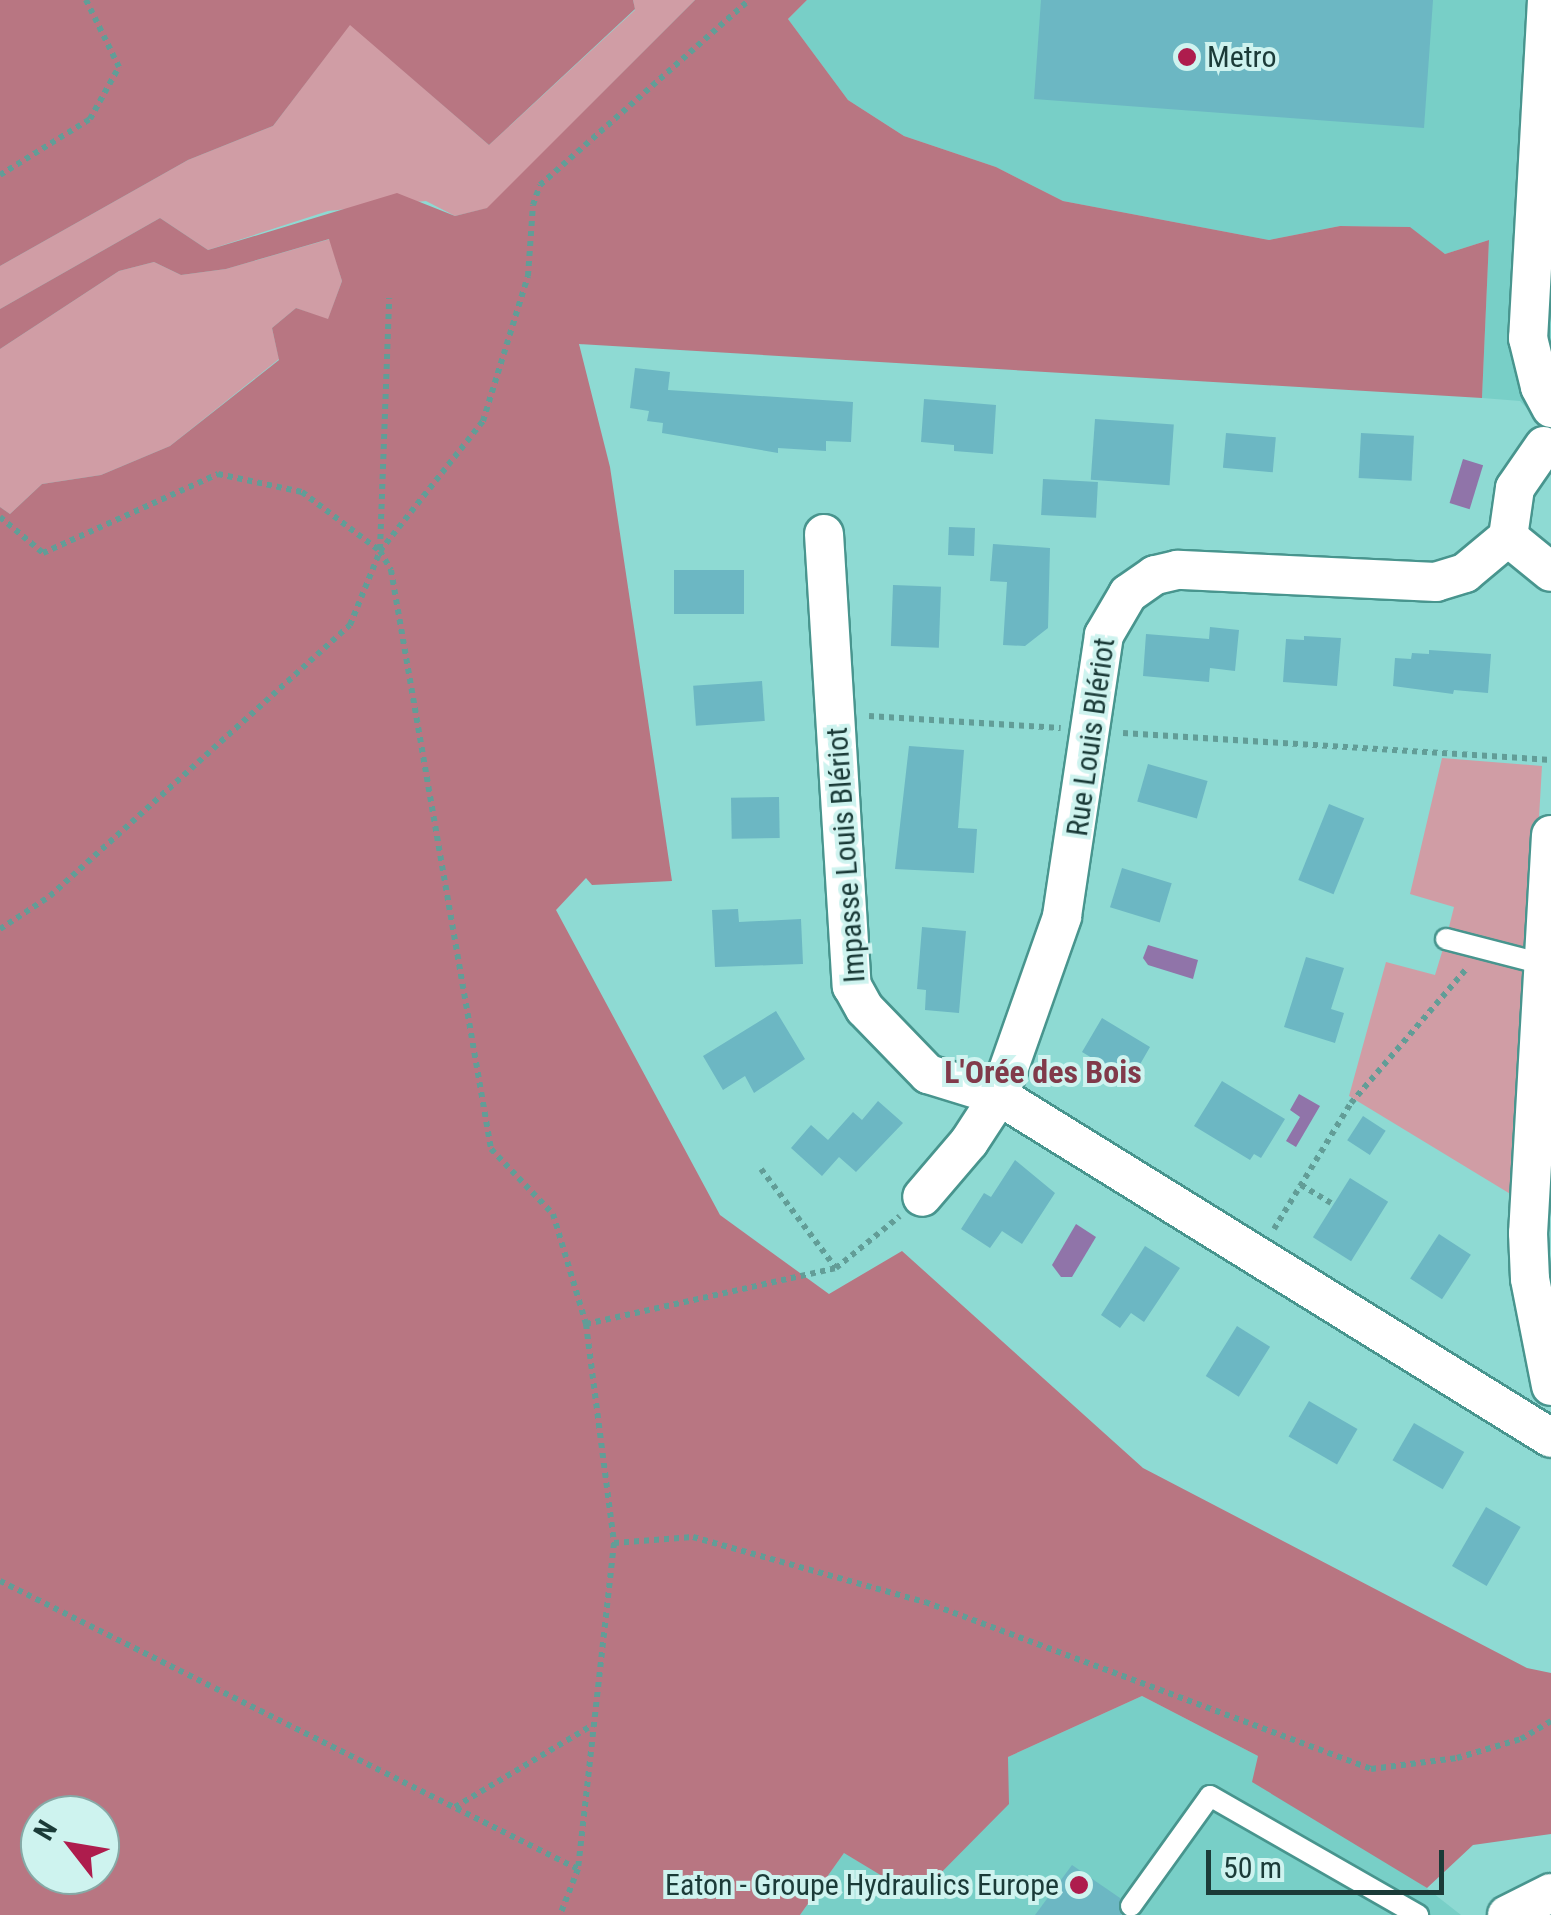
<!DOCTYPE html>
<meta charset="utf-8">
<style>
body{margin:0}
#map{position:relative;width:1551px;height:1915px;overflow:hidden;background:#8edad3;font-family:"Roboto Condensed",sans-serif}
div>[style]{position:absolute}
.built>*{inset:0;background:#78cfc7}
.green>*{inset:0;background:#d09da5}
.forest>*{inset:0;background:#b87682}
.water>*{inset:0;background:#9074a9;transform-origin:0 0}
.building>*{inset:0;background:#6cb7c3;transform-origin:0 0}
.path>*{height:6px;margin-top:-3px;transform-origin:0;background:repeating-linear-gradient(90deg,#629d97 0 5px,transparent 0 10px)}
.roads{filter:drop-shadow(2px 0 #48958e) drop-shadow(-2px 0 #48958e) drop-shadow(0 2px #48958e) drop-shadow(0 -2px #48958e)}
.lane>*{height:20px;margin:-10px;padding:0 10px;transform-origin:10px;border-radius:10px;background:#fff}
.street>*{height:38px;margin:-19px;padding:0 19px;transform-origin:19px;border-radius:19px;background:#fff}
.dots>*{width:28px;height:28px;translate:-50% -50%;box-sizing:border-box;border:5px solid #cef3ef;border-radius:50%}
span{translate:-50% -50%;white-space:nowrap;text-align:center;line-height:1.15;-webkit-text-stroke:8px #cef3ef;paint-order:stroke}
.poi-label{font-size:30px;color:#1b3b38}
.left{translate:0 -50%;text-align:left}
.right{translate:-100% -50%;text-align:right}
.street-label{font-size:30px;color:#1b3b38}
.neighbourhood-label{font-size:32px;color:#813a4a;font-weight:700}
.north{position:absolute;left:20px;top:1795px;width:100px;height:100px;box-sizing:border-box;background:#cef3ef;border:2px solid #86a9a6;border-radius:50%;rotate:301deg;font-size:28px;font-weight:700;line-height:40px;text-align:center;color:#1b3b38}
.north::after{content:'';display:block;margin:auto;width:35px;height:45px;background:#ae1c4d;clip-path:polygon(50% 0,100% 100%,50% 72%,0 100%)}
.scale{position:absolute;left:1206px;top:1850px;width:238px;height:45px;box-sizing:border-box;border:5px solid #1b3b38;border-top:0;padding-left:12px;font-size:30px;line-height:35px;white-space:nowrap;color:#1b3b38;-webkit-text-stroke:8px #cef3ef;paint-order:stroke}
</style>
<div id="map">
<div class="built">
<i style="clip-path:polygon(807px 0,1551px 0,1551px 433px,1520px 401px,1482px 398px,1489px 240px,1445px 254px,1409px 227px,1340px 226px,1269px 240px,1063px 201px,996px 167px,904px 136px,848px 100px,788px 19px)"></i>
<i style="clip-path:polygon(1142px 1696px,1258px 1756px,1461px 1915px,800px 1915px,844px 1853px,1008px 1757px)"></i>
</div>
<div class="green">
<i style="clip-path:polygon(633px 0,695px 0,488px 208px,455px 216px,426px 201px,328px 211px,208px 250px,160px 218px,0 309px,0 266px,188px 160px,273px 126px,350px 24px,489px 145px,635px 10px)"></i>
<i style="clip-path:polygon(330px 239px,342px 281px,328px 320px,296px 308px,272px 328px,279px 359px,170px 446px,101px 475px,42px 484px,10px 514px,0 507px,0 349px,119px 271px,154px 262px,181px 275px,226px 269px)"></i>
<i style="clip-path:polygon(1442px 758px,1542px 766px,1517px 1198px,1349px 1096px,1386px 962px,1435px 975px,1446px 939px,1454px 907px,1410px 894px)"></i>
</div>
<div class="forest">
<i style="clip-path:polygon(0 0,633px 0,635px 9px,489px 145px,350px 25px,273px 126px,188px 160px,0 266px)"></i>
<i style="clip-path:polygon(evenodd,695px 0,807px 0,788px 19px,848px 100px,904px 136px,996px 167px,1063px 201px,1269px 240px,1340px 226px,1410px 227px,1445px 254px,1489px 240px,1482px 398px,579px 344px,610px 467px,672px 881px,592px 885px,586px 878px,556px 910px,720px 1215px,829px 1294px,902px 1251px,1143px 1468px,1527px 1668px,1551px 1673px,1551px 1834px,1473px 1845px,1427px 1888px,1252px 1782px,1258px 1756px,1142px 1696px,1008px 1757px,1009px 1804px,917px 1897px,844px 1853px,800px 1915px,0 1915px,0 507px,10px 514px,42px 484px,101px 475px,170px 446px,279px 360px,272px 328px,296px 308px,328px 319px,342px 281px,329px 239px,226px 269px,181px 275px,154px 262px,119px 271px,0 349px,0 309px,160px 218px,208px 250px,397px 193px,455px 216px,487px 208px,695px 0,100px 1815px,100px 1875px,40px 1875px,40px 1815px,100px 1815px)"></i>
</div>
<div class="water">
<i style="left:1463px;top:459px;width:21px;height:46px;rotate:17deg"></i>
<i style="clip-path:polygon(1148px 945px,1198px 960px,1193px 979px,1148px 965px,1143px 958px)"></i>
<i style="clip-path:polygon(1299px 1094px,1320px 1106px,1296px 1147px,1286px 1141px,1300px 1117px,1290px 1110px)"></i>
<i style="clip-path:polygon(1076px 1224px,1096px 1237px,1072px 1277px,1061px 1277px,1052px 1265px)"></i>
</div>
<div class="building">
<i style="clip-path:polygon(1041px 0,1433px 0,1424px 128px,1034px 99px)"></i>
<i style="clip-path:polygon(635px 368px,670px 372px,668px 390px,853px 402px,851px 442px,826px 441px,826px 451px,778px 448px,778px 453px,662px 433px,663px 423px,647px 421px,649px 411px,630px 408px)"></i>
<i style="clip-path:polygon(924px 399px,996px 405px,993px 454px,954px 451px,954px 445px,921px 442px)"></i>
<i style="left:1095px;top:419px;width:79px;height:61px;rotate:4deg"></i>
<i style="left:1226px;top:433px;width:50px;height:35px;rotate:5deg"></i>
<i style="left:1361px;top:433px;width:53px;height:45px;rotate:3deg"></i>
<i style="left:1043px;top:479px;width:55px;height:36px;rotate:3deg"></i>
<i style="left:949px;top:527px;width:26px;height:28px;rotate:2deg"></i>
<i style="clip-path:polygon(993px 544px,1050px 548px,1048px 628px,1025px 646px,1003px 645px,1007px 582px,990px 581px)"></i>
<i style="left:744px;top:570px;width:44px;height:70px;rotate:90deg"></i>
<i style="left:893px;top:585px;width:48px;height:61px;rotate:2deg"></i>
<i style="clip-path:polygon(1210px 627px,1239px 630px,1235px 671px,1210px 668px,1209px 682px,1143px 676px,1146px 634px,1209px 639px)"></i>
<i style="clip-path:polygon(1304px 636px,1341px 638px,1337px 686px,1283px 682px,1286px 639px,1304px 640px)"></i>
<i style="clip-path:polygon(1429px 650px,1491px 654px,1488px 693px,1454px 690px,1453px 694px,1393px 686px,1395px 658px,1411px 659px,1412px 653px,1429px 654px)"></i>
<i style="left:762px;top:681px;width:40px;height:69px;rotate:86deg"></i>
<i style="clip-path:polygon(909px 746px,964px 750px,958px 828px,977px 829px,974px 873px,895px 869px)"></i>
<i style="left:1148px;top:764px;width:62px;height:39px;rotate:16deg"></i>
<i style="left:779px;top:797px;width:41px;height:48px;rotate:89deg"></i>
<i style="left:1329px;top:804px;width:38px;height:82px;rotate:22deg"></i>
<i style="left:1122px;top:868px;width:52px;height:41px;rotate:17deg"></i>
<i style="clip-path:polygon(738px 909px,739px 922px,801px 919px,803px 964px,715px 967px,712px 910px)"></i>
<i style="clip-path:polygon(922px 927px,966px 931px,959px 1013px,925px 1010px,926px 990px,917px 989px)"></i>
<i style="clip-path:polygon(1306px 957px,1344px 968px,1331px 1009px,1344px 1013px,1335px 1043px,1284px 1027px)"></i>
<i style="clip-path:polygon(776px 1011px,805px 1059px,754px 1093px,745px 1076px,723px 1090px,703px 1056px)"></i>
<i style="clip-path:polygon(1102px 1018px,1150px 1047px,1127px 1087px,1098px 1070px,1102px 1064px,1082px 1052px)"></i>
<i style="clip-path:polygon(1222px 1081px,1285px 1119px,1261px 1158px,1254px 1154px,1250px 1160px,1194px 1126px)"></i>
<i style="clip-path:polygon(878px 1101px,903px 1123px,856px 1172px,839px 1157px,822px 1176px,791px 1148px,811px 1125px,828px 1140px,853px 1112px,862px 1120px)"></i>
<i style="left:1363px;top:1116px;width:27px;height:29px;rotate:33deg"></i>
<i style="clip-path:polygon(1015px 1160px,1055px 1193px,1022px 1244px,1002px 1231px,990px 1248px,961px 1229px,984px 1193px,991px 1197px)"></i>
<i style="left:1350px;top:1178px;width:45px;height:70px;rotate:32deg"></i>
<i style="left:1439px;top:1234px;width:38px;height:53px;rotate:33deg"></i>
<i style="clip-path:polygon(1145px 1246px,1180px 1268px,1144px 1322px,1131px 1313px,1120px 1328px,1101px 1315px)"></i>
<i style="left:1237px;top:1326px;width:39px;height:59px;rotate:32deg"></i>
<i style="left:1309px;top:1401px;width:56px;height:41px;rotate:30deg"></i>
<i style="left:1414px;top:1423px;width:58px;height:43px;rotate:30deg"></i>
<i style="left:1486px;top:1507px;width:40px;height:68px;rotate:30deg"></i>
<i style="clip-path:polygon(1072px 1865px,1120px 1898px,1121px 1915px,1035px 1915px)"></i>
</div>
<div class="path">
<i style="left:0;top:175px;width:106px;rotate:-31.9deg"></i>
<i style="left:90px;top:119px;width:60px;rotate:-60.9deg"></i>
<i style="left:119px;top:67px;width:75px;rotate:-116.2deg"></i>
<i style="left:0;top:517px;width:56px;rotate:39.9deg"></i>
<i style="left:43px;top:553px;width:192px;rotate:-24.3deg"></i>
<i style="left:218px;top:474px;width:86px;rotate:12.1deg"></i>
<i style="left:302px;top:492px;width:98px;rotate:37.1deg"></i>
<i style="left:380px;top:551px;width:22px;rotate:60deg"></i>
<i style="left:391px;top:570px;width:588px;rotate:80.2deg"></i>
<i style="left:491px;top:1149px;width:90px;rotate:46.4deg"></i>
<i style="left:553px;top:1214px;width:115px;rotate:73.3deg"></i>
<i style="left:586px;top:1324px;width:221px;rotate:82.7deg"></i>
<i style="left:614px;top:1543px;width:328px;rotate:96.3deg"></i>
<i style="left:578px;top:1869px;width:49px;rotate:111.4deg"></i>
<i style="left:380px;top:549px;width:251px;rotate:-87.9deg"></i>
<i style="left:869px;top:716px;width:192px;rotate:3.6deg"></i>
<i style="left:1123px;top:733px;width:429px;rotate:3.6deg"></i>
<i style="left:0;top:929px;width:60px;rotate:-33.4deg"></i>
<i style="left:50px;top:896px;width:404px;rotate:-42.1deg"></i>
<i style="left:350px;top:625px;width:80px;rotate:-67.9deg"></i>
<i style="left:380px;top:551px;width:166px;rotate:-51.6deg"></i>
<i style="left:483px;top:421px;width:152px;rotate:-72.8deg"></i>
<i style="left:528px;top:276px;width:71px;rotate:-86deg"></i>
<i style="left:533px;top:205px;width:21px;rotate:-71deg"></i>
<i style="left:540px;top:185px;width:279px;rotate:-41.5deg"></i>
<i style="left:761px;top:1169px;width:124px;rotate:52.9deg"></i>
<i style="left:1301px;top:1185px;width:35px;rotate:31deg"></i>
<i style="left:1274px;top:1229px;width:148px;rotate:-58.6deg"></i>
<i style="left:1351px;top:1103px;width:179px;rotate:-49.3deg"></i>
<i style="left:586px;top:1324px;width:256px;rotate:-12.6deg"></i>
<i style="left:836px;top:1268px;width:82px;rotate:-39.1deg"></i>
<i style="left:614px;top:1543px;width:79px;rotate:-4.3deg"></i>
<i style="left:693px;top:1537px;width:241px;rotate:15.7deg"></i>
<i style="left:925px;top:1602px;width:476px;rotate:20.5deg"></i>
<i style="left:1371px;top:1769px;width:87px;rotate:-7.3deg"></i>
<i style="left:1457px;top:1758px;width:67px;rotate:-16.5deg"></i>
<i style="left:1521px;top:1739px;width:35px;rotate:-31deg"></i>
<i style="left:0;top:1581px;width:646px;rotate:26.49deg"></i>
<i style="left:455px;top:1807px;width:162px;rotate:-30.8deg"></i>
</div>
<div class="roads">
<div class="lane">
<i style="left:1446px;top:939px;width:100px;rotate:14.5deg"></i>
<i style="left:1131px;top:1906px;width:135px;rotate:-54.3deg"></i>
<i style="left:1210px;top:1796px;width:240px;rotate:29.8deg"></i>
</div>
<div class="street">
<i style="left:1547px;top:0;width:339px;rotate:93.2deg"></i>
<i style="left:1528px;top:338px;width:50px;rotate:76.2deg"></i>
<i style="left:1540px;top:387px;width:24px;rotate:62deg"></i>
<i style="left:824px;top:534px;width:453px;rotate:86.5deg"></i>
<i style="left:852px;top:986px;width:26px;rotate:61deg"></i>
<i style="left:865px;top:1009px;width:91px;rotate:45.9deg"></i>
<i style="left:928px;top:1074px;width:74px;rotate:17.2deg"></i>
<i style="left:999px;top:1096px;width:55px;rotate:123.1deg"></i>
<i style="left:969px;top:1142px;width:72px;rotate:130.5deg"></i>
<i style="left:1508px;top:537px;width:56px;rotate:140.1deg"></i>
<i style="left:1465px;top:573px;width:30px;rotate:163deg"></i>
<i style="left:1436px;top:582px;width:259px;rotate:-177.3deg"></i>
<i style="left:1177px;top:570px;width:23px;rotate:167deg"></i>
<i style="left:1155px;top:575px;width:33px;rotate:145deg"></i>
<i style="left:1128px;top:594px;width:48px;rotate:120.3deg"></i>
<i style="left:1104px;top:635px;width:285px;rotate:98.5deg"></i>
<i style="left:1062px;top:917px;width:190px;rotate:109.4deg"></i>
<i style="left:999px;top:1096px;width:649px;rotate:31.78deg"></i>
<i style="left:1508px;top:537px;width:49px;rotate:-81.9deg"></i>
<i style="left:1515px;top:488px;width:51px;rotate:-55.4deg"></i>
<i style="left:1508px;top:537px;width:55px;rotate:39.1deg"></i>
<i style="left:1551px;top:835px;width:399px;rotate:93.3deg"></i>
<i style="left:1528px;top:1233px;width:46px;rotate:87.5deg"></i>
<i style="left:1530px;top:1279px;width:109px;rotate:78.9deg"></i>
<i style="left:1507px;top:1915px;width:49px;rotate:-26.6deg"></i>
</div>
</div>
<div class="dots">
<i style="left:1187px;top:57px;background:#ae1c4d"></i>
<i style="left:1079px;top:1885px;background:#ae1c4d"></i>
</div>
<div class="poi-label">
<span class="left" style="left:1207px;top:57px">Metro</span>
<span class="right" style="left:1059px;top:1885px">Eaton - Groupe Hydraulics Europe</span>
</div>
<div class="street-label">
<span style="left:1091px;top:737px;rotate:-82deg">Rue Louis Blériot</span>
<span style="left:846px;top:855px;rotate:-94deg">Impasse Louis Blériot</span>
</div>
<div class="neighbourhood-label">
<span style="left:1043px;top:1072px">L'Orée des Bois</span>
</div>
<div class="north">N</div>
<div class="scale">50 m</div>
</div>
